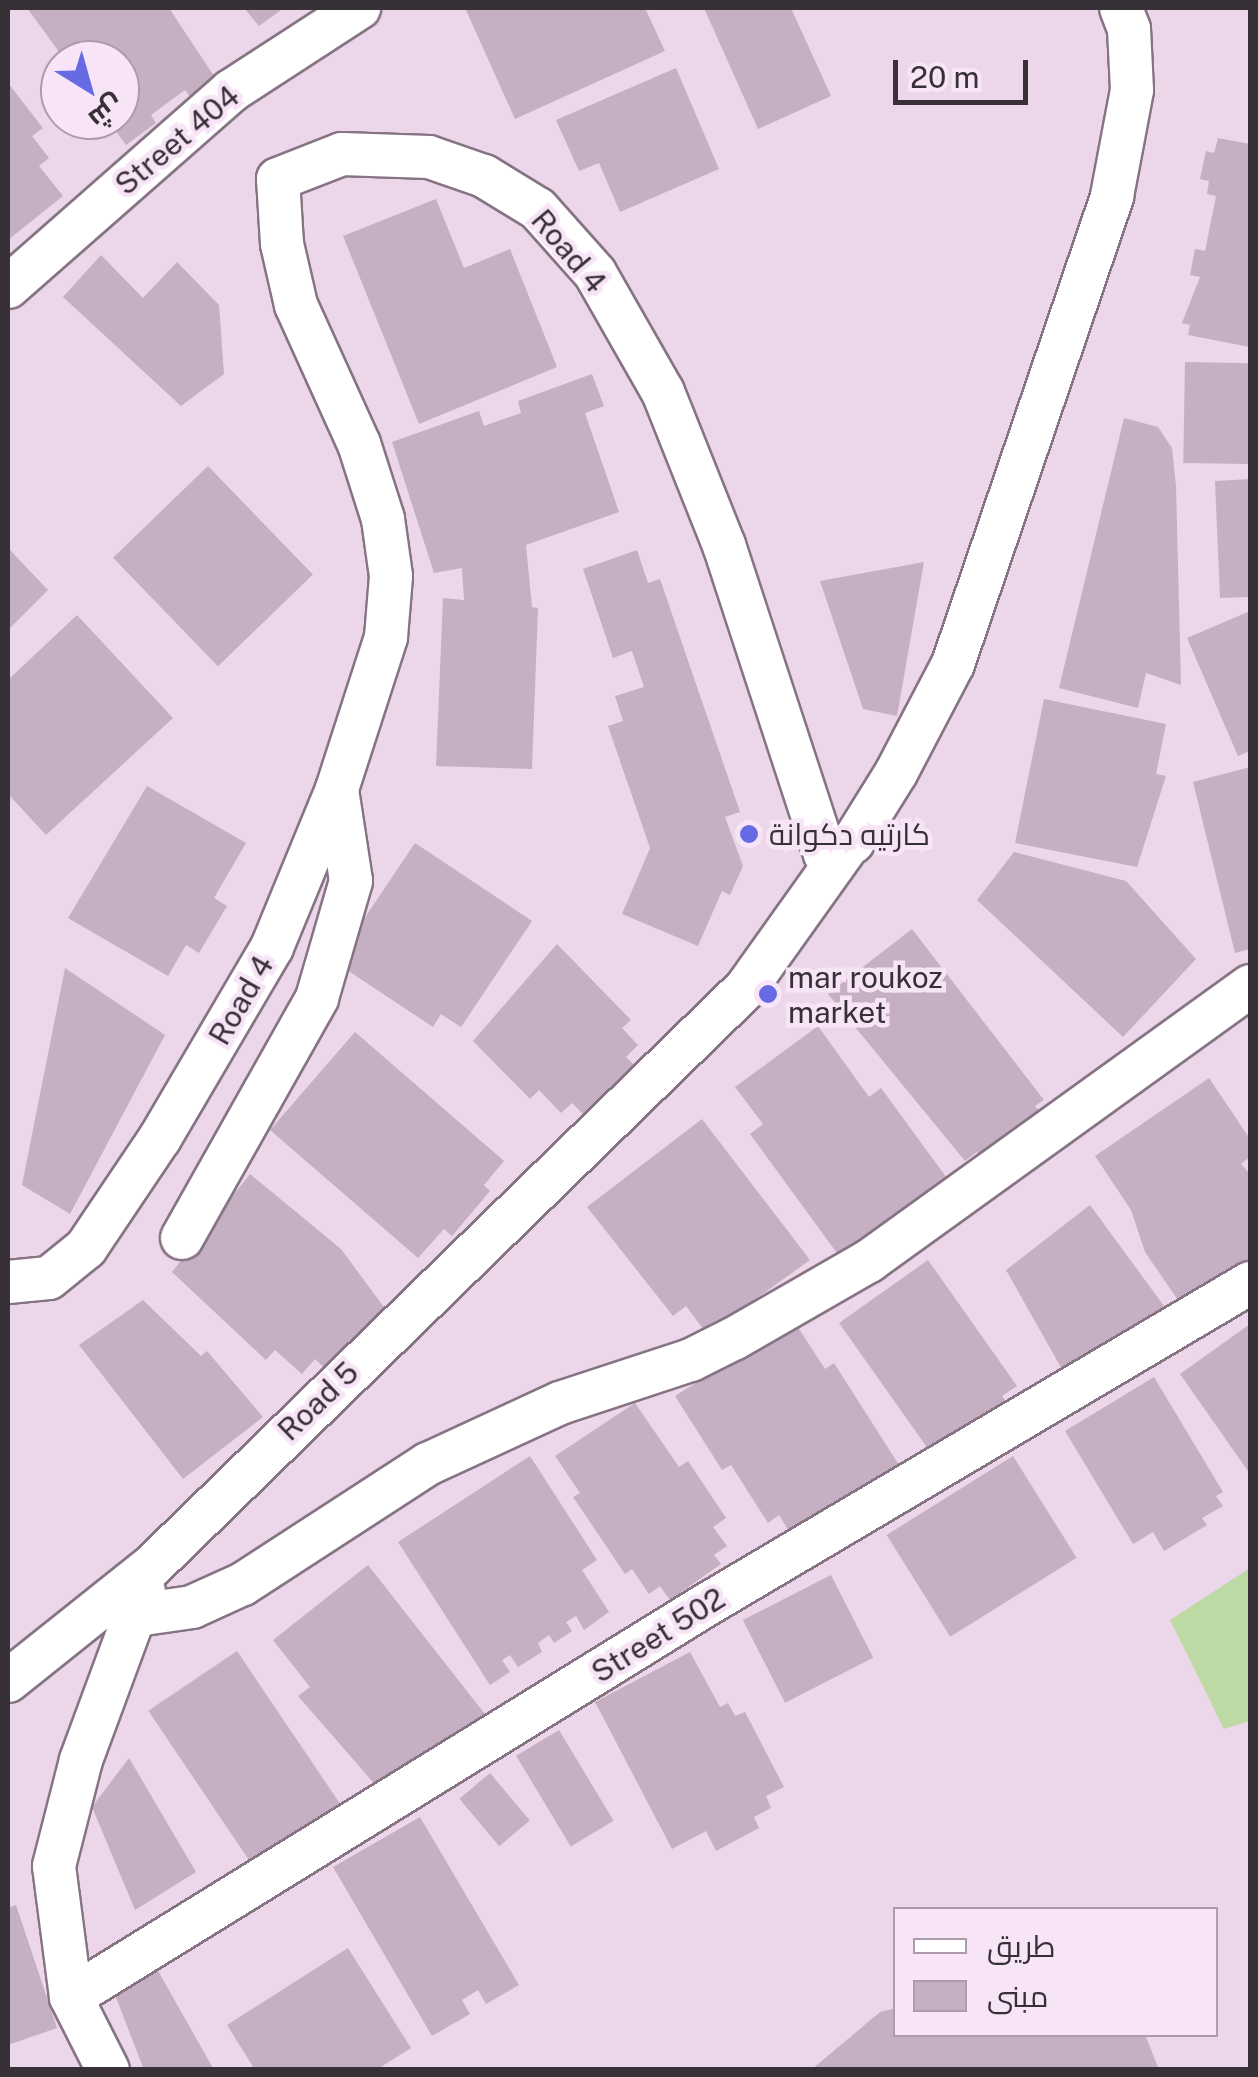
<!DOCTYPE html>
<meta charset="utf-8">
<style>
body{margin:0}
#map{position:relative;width:1258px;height:2077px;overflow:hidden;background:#ebd7e9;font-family:"Public Sans",Cairo,sans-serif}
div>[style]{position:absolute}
.green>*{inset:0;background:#bddaa5}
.building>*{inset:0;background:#c4b0c2;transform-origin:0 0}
.roads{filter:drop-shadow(2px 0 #867484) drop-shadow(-2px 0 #867484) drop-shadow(0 2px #867484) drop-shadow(0 -2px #867484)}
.street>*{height:42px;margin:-21px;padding:0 21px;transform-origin:21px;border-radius:21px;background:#fff}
.dots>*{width:28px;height:28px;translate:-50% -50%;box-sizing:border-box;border:5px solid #f8e4f7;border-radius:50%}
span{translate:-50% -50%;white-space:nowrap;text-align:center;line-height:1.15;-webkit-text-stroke:9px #f8e4f7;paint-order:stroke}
.street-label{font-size:30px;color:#383037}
.poi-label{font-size:30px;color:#383037}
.left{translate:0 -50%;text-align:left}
.frame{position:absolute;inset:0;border:10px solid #383037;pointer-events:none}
.legend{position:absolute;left:893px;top:1907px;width:325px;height:130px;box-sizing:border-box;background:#f8e4f7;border:2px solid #ab9caa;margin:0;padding:12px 18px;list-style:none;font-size:30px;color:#383037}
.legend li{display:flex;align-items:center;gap:20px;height:50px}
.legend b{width:50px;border:2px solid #ab9caa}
.north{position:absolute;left:40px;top:40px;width:100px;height:100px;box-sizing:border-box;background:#f8e4f7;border:2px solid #ab9caa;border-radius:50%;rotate:143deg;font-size:28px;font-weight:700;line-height:40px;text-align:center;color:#383037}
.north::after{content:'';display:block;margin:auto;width:35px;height:45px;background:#666be4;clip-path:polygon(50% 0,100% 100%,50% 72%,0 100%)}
.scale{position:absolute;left:893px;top:60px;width:135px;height:45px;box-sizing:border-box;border:5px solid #383037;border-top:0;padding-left:12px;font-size:30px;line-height:35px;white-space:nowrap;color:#383037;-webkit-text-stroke:8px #f8e4f7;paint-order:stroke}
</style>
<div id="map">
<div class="green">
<i style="clip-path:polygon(1250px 1568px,1250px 1721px,1224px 1729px,1170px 1620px)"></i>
</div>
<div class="building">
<i style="clip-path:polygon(27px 8px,169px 8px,218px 82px,193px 101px,185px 90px,151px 115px,156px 123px,126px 145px,108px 120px,120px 120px,120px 60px,65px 60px)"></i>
<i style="clip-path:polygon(244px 8px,284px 8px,259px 26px)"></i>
<i style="clip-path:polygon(465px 8px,645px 8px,665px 51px,515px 119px)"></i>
<i style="clip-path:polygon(704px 8px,791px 8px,831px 96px,758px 129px)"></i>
<i style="clip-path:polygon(676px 68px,719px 169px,620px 212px,599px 163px,579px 171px,556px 120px)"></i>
<i style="clip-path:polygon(8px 83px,43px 128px,32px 136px,49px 158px,39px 166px,63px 196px,8px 240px)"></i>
<i style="clip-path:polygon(1218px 138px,1250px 144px,1250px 347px,1188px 335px,1190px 325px,1182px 323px,1200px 277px,1190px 275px,1195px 249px,1205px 251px,1216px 196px,1207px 194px,1209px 181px,1200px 179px,1206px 151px,1214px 153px)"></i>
<i style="clip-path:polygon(436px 199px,464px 268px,510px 249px,557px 367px,419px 424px,343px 236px)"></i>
<i style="clip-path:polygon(101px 255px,143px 298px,177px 262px,219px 305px,224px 374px,181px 406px,63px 297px)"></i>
<i style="left:1185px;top:362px;width:65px;height:101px;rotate:1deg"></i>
<i style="clip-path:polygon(592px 374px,604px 406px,585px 413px,619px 512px,526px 545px,532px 607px,538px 608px,532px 769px,436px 766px,443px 598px,464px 600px,462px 568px,434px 573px,392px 442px,479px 411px,484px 426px,521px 413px,518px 401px)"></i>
<i style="clip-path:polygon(1124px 418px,1158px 427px,1172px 448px,1176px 486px,1181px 685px,1146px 673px,1138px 708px,1059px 688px)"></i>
<i style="left:208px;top:466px;width:151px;height:132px;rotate:46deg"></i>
<i style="clip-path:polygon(1250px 479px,1250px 597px,1220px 598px,1215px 481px)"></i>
<i style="clip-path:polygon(8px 548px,48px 590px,8px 630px)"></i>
<i style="clip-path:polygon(637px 550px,648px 583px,660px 579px,740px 812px,725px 817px,743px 866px,730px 895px,722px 891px,698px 946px,622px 914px,650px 848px,608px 726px,623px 721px,615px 696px,644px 687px,632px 651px,613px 658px,583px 569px)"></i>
<i style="clip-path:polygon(924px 562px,897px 716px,863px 709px,820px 581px)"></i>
<i style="clip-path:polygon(1250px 611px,1250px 751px,1238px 756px,1187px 638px)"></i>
<i style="clip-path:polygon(77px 615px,173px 718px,46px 835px,8px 794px,8px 680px)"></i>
<i style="clip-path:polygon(1044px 699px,1166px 724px,1156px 774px,1166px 776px,1137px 867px,1015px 843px)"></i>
<i style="clip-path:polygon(1250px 767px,1250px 949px,1235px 953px,1193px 782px)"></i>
<i style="clip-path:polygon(147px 786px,246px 843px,214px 898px,227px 906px,199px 953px,186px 945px,168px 976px,68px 918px)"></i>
<i style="clip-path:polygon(415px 843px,532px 921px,461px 1027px,441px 1014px,433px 1027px,335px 962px)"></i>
<i style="clip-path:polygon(1014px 852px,1126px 881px,1196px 959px,1123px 1037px,977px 900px)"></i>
<i style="clip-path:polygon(912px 929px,1044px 1100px,1035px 1106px,1043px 1115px,984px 1160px,977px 1152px,965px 1161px,828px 994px)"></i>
<i style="clip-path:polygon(557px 944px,631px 1020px,622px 1028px,638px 1045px,626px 1057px,637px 1068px,586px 1117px,572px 1103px,561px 1113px,539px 1090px,530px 1099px,473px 1041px)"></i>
<i style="clip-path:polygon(65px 968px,165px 1035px,70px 1214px,22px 1185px)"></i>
<i style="clip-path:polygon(818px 1026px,869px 1097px,881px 1088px,952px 1185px,845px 1264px,750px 1134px,763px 1124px,735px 1087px)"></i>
<i style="clip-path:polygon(355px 1032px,504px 1161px,484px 1185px,490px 1191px,452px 1236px,444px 1229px,418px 1258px,270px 1130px)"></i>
<i style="clip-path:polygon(1209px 1078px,1250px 1139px,1250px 1157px,1241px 1164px,1250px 1174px,1250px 1277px,1182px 1306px,1145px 1252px,1131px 1210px,1095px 1156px)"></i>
<i style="clip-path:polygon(702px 1119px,810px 1260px,707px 1334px,686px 1306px,673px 1316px,587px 1207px)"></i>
<i style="clip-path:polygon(250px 1174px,341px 1249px,386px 1310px,332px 1375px,315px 1359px,302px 1374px,275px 1350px,266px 1360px,172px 1272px)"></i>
<i style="clip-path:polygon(1090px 1205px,1172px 1317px,1063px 1371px,1006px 1270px)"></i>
<i style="clip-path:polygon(928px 1260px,1017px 1386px,1002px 1396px,1012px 1410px,931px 1453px,839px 1323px)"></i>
<i style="clip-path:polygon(143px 1300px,201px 1356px,207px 1351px,263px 1417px,183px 1479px,79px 1345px)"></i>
<i style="clip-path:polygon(794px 1321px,825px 1369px,834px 1363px,899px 1465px,792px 1536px,779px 1515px,768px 1523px,731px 1465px,722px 1470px,675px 1396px)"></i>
<i style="clip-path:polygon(1250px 1324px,1250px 1474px,1180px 1374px)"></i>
<i style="clip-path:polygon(1154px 1377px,1223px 1492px,1216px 1496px,1223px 1506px,1202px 1518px,1207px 1525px,1164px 1551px,1153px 1532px,1133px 1544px,1065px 1431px)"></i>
<i style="clip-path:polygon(635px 1403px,679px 1467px,688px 1461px,726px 1518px,713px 1527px,727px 1546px,714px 1555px,721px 1564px,670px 1600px,660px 1586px,649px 1594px,632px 1569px,625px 1574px,573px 1497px,580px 1493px,555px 1456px)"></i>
<i style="clip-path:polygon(530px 1456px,597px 1560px,582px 1570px,609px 1612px,584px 1630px,576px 1616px,566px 1622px,572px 1631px,554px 1643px,549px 1635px,538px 1643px,542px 1652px,518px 1667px,510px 1655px,502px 1660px,510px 1672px,490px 1685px,398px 1542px)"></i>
<i style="left:1013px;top:1456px;width:120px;height:149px;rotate:58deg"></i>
<i style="clip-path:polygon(368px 1565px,492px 1723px,470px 1741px,461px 1729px,385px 1796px,298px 1696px,310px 1687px,273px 1640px)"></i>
<i style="left:831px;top:1575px;width:93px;height:99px;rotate:63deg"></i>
<i style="left:237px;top:1651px;width:194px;height:107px;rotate:56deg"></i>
<i style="clip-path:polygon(690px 1652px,720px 1707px,728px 1703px,735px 1716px,745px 1712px,784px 1787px,766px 1796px,771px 1808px,754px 1817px,759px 1828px,716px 1851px,706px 1831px,672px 1849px,595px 1702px)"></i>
<i style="left:559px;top:1730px;width:106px;height:50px;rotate:59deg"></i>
<i style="clip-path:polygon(129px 1758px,196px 1872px,135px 1910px,92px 1807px)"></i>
<i style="left:490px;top:1773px;width:62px;height:40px;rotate:50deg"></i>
<i style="clip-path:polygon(420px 1817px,519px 1985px,486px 2004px,478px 1990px,462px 2000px,470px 2014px,432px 2036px,333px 1867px)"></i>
<i style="clip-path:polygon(16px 1905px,57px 2028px,8px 2045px,8px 1908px)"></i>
<i style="clip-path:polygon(348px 1948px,411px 2048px,376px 2070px,255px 2070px,227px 2025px)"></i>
<i style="clip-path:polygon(148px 1953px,214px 2070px,144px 2070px,112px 1987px)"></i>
<i style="clip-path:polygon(896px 2008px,896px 2034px,1145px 2034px,1159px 2070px,811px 2070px,880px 2012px)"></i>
</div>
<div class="roads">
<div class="street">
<i style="left:8px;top:287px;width:297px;rotate:-41.3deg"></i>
<i style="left:231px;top:91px;width:153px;rotate:-33deg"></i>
<i style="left:182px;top:1238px;width:275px;rotate:-60.6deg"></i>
<i style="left:317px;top:998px;width:122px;rotate:-73.8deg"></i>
<i style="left:351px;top:881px;width:93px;rotate:-98.7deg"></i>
<i style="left:8px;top:1282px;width:41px;rotate:-5.6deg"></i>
<i style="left:49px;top:1278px;width:48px;rotate:-39deg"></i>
<i style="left:86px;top:1248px;width:133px;rotate:-56.1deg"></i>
<i style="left:160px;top:1138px;width:221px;rotate:-59.6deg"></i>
<i style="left:272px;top:947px;width:171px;rotate:-67.6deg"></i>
<i style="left:337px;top:789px;width:160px;rotate:-72.1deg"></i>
<i style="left:386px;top:637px;width:61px;rotate:-85.3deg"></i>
<i style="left:391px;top:576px;width:58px;rotate:-98deg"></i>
<i style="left:383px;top:519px;width:79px;rotate:-107.7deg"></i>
<i style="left:359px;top:444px;width:153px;rotate:-114.4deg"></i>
<i style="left:296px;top:305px;width:63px;rotate:-102.9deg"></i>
<i style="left:282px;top:244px;width:65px;rotate:-93.5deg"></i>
<i style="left:278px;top:179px;width:69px;rotate:-21.3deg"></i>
<i style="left:342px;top:154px;width:87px;rotate:2deg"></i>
<i style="left:429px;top:157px;width:58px;rotate:19.1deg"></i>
<i style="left:484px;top:176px;width:63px;rotate:31.4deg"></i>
<i style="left:538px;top:209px;width:86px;rotate:48.3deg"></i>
<i style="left:595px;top:273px;width:137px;rotate:60.3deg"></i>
<i style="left:663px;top:392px;width:165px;rotate:68.3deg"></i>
<i style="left:724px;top:545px;width:325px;rotate:71.9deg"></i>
<i style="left:825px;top:854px;width:10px;rotate:6deg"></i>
<i style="left:835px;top:855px;width:22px;rotate:-36deg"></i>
<i style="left:853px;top:842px;width:81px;rotate:-58.1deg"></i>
<i style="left:896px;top:773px;width:123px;rotate:-62.4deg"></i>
<i style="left:953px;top:664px;width:494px;rotate:-71.2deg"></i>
<i style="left:1112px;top:196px;width:108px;rotate:-79.3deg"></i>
<i style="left:1132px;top:90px;width:61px;rotate:-92.8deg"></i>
<i style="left:1129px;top:29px;width:22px;rotate:-111deg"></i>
<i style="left:137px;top:1615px;width:56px;rotate:-8.3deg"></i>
<i style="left:192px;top:1607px;width:56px;rotate:-24.3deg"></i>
<i style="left:243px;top:1584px;width:221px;rotate:-33deg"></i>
<i style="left:428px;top:1464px;width:145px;rotate:-24.8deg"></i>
<i style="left:560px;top:1403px;width:138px;rotate:-18.2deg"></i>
<i style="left:691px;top:1360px;width:49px;rotate:-26.6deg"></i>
<i style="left:735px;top:1338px;width:155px;rotate:-29.9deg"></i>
<i style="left:869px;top:1261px;width:470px;rotate:-35.8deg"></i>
<i style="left:8px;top:1681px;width:184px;rotate:-38.6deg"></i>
<i style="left:152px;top:1566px;width:829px;rotate:-44.22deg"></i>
<i style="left:746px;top:988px;width:171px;rotate:-54.5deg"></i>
<i style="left:71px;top:1997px;width:746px;rotate:-31.69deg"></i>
<i style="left:706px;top:1605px;width:632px;rotate:-30.62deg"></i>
<i style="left:108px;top:2070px;width:82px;rotate:-116.9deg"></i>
<i style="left:71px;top:1997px;width:132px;rotate:-97.4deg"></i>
<i style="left:54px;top:1866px;width:109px;rotate:-75.7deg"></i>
<i style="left:81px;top:1760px;width:181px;rotate:-69.7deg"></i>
</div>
</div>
<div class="dots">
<i style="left:749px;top:834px;background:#666be4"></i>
<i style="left:768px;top:994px;background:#666be4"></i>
</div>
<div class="street-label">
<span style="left:177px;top:140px;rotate:-40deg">Street 404</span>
<span style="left:569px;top:251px;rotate:50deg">Road 4</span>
<span style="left:241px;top:1000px;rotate:-60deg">Road 4</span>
<span style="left:318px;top:1401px;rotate:-44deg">Road 5</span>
<span style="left:658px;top:1635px;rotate:-32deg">Street 502</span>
</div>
<div class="poi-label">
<span class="left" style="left:769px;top:834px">كارتيه دكوانة</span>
<span class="left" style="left:788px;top:994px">mar roukoz<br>market</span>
</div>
<div class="frame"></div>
<ul class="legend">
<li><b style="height:12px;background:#fff"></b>طريق</li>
<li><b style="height:28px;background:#c4b0c2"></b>مبنى</li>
</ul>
<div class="north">ش</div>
<div class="scale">20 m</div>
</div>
